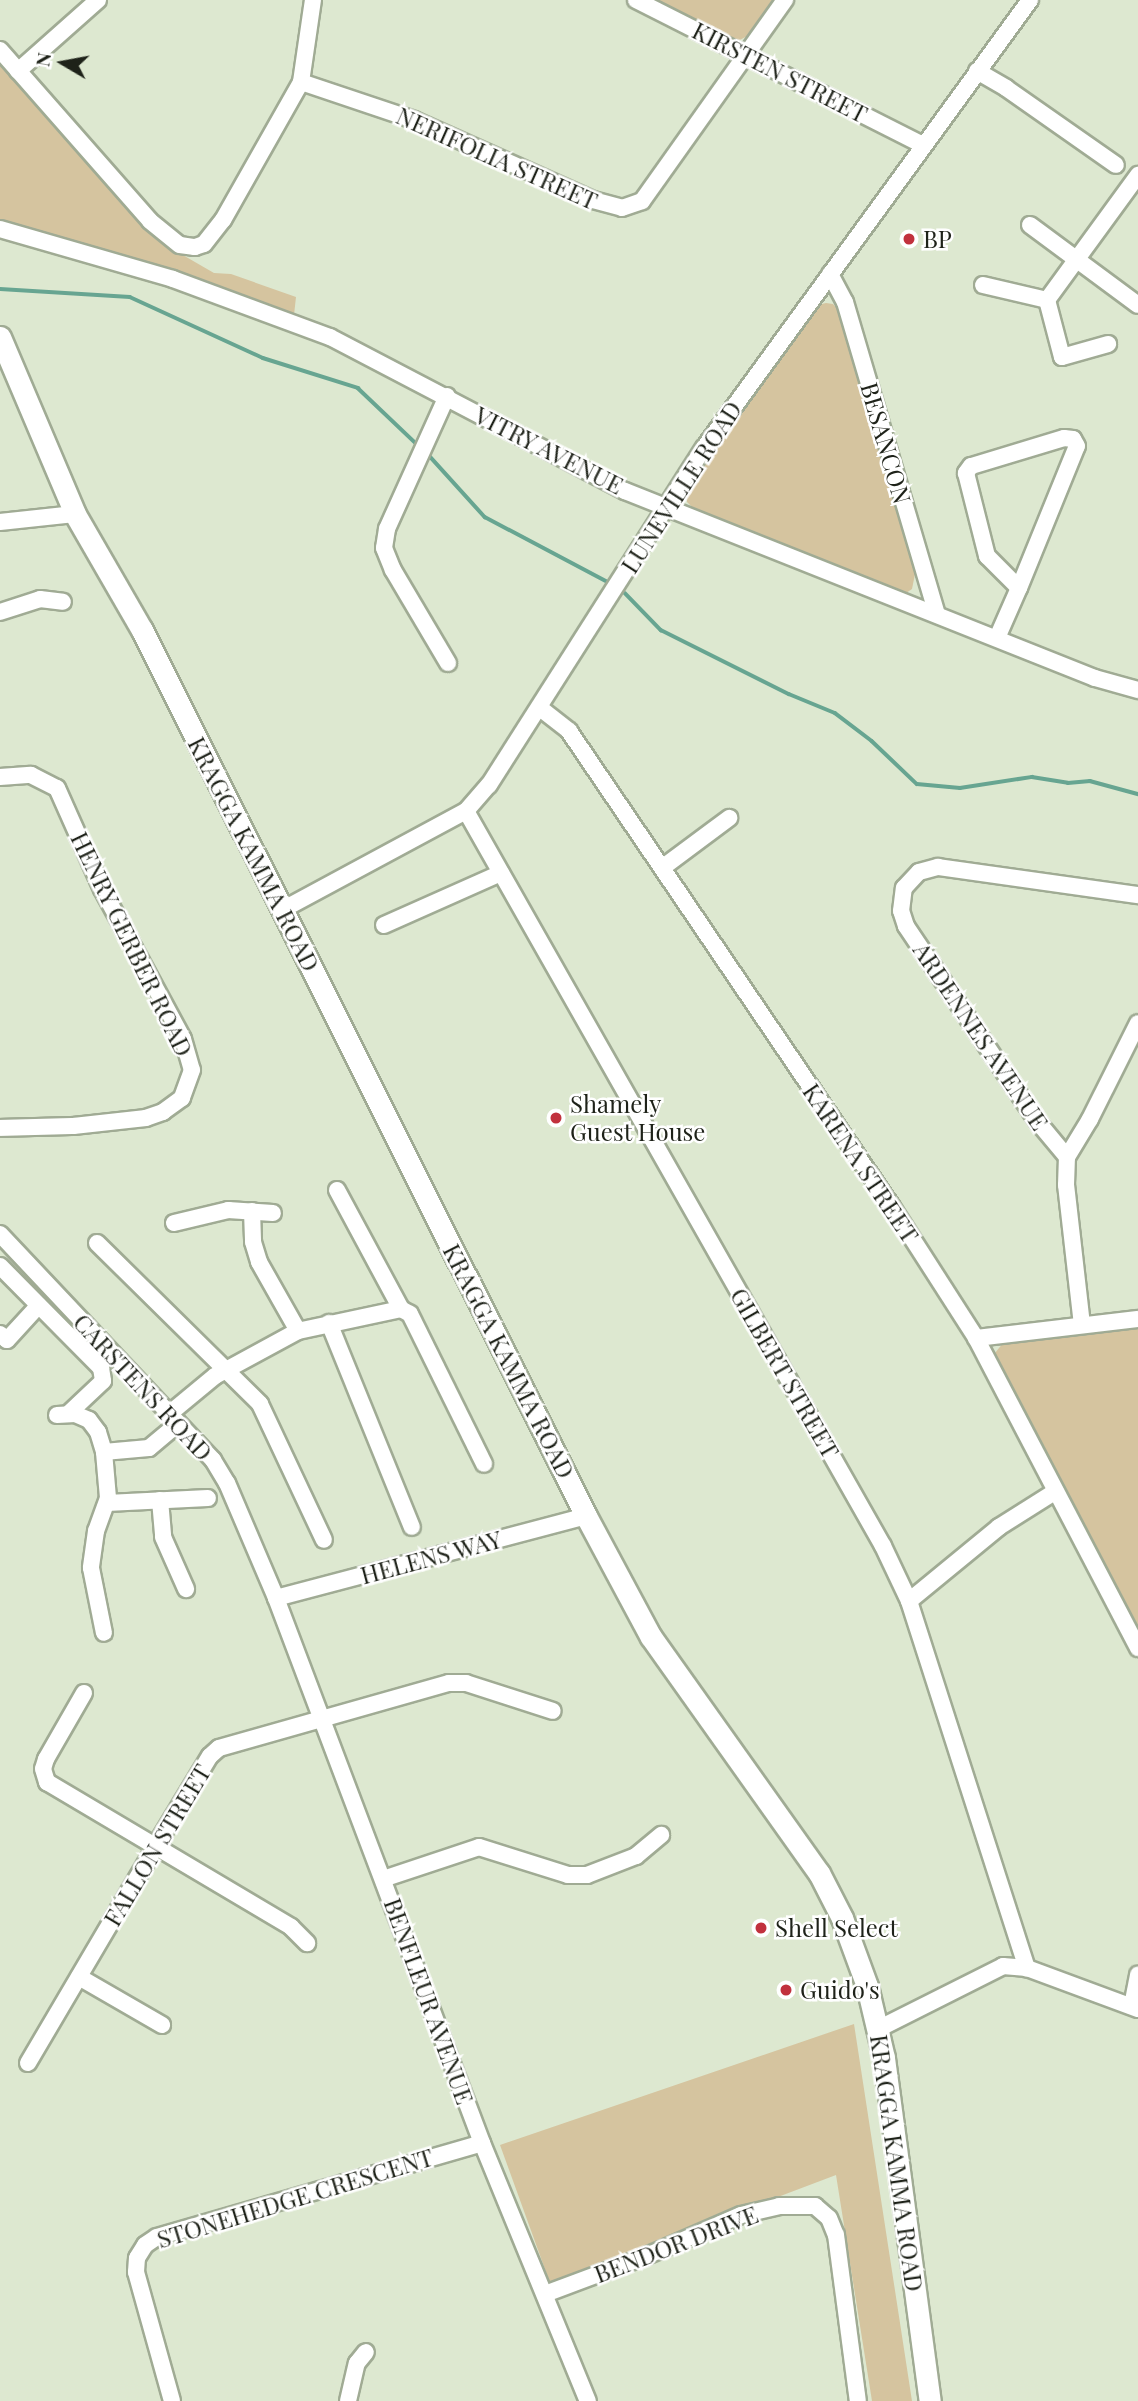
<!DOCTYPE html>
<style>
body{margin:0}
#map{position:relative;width:1138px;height:2401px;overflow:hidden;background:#dde8d0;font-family:"Playfair Display",serif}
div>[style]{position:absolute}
.green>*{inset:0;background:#d5c49f}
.stream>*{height:3.5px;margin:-1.75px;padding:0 1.75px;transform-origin:1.75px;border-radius:1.75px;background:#67a591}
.roads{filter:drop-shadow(2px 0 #a0ab94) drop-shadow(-2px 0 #a0ab94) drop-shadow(0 2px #a0ab94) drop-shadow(0 -2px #a0ab94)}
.minor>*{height:16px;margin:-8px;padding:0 8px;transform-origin:8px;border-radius:8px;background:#fff}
.major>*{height:21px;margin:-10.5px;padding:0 10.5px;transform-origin:10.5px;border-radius:10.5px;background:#fff}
.dots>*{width:19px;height:19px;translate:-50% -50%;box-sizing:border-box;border:4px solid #fff;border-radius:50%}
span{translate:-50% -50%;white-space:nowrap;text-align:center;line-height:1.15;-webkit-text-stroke:5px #fff;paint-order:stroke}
.street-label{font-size:24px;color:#1e2219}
.poi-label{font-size:24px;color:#1e2219}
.left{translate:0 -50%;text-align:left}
.north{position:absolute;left:28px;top:28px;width:70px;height:70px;-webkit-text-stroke:5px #fff;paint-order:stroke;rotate:280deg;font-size:19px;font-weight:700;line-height:28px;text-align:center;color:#1e2219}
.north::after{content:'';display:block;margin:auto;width:24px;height:32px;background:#1e2219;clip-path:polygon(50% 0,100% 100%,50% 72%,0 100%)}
</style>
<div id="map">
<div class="green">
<i style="clip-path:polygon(649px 0,775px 0,751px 34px,738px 41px)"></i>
<i style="clip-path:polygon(0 59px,162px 243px,214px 273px,231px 274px,296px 297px,294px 315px,155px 266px,0 223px)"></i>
<i style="clip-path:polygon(826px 303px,833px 304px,841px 313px,910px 552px,915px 574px,912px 589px,906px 593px,693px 508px,687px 502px,686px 487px,704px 460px,818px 305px)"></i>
<i style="clip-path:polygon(1138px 1327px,1138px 1636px,995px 1362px,995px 1353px,1003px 1343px)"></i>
<i style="clip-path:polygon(854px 2024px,912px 2401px,872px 2401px,836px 2175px,550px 2283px,500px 2145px)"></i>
</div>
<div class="stream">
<i style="left:0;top:289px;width:130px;rotate:3.5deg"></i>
<i style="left:130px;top:297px;width:146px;rotate:24.6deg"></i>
<i style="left:263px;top:358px;width:100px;rotate:17.5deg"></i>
<i style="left:358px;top:388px;width:86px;rotate:43.6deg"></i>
<i style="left:426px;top:452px;width:88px;rotate:47.8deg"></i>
<i style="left:485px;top:517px;width:137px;rotate:27.9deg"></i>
<i style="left:625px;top:593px;width:52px;rotate:45.8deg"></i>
<i style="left:661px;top:630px;width:143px;rotate:26.6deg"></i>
<i style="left:789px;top:694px;width:50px;rotate:22.4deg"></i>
<i style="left:835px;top:713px;width:46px;rotate:37.1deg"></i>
<i style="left:872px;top:741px;width:62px;rotate:43.7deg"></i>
<i style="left:917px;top:784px;width:43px;rotate:5.3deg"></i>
<i style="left:960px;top:788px;width:73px;rotate:-8.7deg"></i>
<i style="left:1032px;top:777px;width:36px;rotate:9deg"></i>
<i style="left:1068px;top:783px;width:22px;rotate:-5deg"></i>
<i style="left:1090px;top:781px;width:50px;rotate:15.2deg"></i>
</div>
<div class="roads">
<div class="minor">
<i style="left:636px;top:0;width:322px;rotate:26.8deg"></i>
<i style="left:0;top:50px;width:227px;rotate:48.7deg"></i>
<i style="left:150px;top:221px;width:38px;rotate:39deg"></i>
<i style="left:180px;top:245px;width:15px;rotate:8deg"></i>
<i style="left:195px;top:247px;width:9px;rotate:-18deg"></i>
<i style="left:204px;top:244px;width:31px;rotate:-52deg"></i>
<i style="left:223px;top:220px;width:159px;rotate:-60.5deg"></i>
<i style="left:301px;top:82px;width:83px;rotate:-81.7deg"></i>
<i style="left:18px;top:71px;width:107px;rotate:-41.6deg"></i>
<i style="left:977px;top:71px;width:34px;rotate:30deg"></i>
<i style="left:1006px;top:88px;width:134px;rotate:35deg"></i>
<i style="left:301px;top:82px;width:119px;rotate:18.6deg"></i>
<i style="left:414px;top:120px;width:196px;rotate:24.1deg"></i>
<i style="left:593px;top:200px;width:30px;rotate:15deg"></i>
<i style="left:622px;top:208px;width:21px;rotate:-19deg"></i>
<i style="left:642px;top:201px;width:247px;rotate:-54.6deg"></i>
<i style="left:1030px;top:225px;width:134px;rotate:36.5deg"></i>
<i style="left:0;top:229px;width:180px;rotate:16.1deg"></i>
<i style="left:173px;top:279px;width:167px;rotate:20.3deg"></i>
<i style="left:330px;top:337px;width:333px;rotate:27.6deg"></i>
<i style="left:625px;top:491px;width:506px;rotate:21.7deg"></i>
<i style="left:1095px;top:678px;width:45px;rotate:15.6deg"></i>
<i style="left:830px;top:274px;width:32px;rotate:62deg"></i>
<i style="left:845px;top:302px;width:325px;rotate:73.6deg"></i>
<i style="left:983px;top:285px;width:66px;rotate:13.2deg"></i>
<i style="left:1047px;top:300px;width:59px;rotate:75.3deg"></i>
<i style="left:1062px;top:357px;width:48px;rotate:-15.8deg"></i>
<i style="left:1047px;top:300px;width:155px;rotate:-53.9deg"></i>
<i style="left:447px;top:396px;width:146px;rotate:114.3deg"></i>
<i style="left:387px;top:529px;width:19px;rotate:99deg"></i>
<i style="left:384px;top:548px;width:24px;rotate:68deg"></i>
<i style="left:393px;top:570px;width:108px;rotate:59.4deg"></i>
<i style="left:0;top:522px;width:75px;rotate:-6.1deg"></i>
<i style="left:0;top:612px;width:42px;rotate:-18deg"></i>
<i style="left:40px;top:599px;width:23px;rotate:7deg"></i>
<i style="left:997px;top:638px;width:55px;rotate:-66.3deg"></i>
<i style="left:1019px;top:588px;width:153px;rotate:-67.8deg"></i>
<i style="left:1077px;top:446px;width:8px;rotate:-120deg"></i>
<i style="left:1073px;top:439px;width:9px;rotate:-174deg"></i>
<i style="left:1064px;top:438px;width:97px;rotate:163.2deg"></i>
<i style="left:971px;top:466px;width:9px;rotate:126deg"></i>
<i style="left:966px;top:473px;width:86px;rotate:75.8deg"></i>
<i style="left:987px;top:556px;width:45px;rotate:45deg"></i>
<i style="left:540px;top:708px;width:37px;rotate:38deg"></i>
<i style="left:569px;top:731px;width:575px;rotate:55.84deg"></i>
<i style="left:892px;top:1207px;width:156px;rotate:57.3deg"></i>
<i style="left:976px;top:1338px;width:350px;rotate:62.4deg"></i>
<i style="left:0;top:777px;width:31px;rotate:-4deg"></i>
<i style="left:31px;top:775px;width:29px;rotate:27deg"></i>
<i style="left:57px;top:788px;width:111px;rotate:66deg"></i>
<i style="left:102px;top:889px;width:170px;rotate:61.6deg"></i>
<i style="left:183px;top:1039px;width:32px;rotate:74deg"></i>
<i style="left:192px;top:1070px;width:30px;rotate:110deg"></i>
<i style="left:182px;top:1098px;width:24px;rotate:144deg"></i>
<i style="left:163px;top:1112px;width:18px;rotate:161deg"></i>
<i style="left:146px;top:1118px;width:73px;rotate:173.7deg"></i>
<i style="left:73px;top:1126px;width:73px;rotate:178.4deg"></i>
<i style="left:466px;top:811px;width:845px;rotate:60.43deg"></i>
<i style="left:883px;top:1546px;width:61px;rotate:64.7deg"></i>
<i style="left:909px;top:1601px;width:386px;rotate:72.2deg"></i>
<i style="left:662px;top:868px;width:84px;rotate:-36.7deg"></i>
<i style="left:282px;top:910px;width:209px;rotate:-28.3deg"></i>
<i style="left:466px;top:811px;width:35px;rotate:-49deg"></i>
<i style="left:489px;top:785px;width:400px;rotate:-57.5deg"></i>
<i style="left:704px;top:448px;width:554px;rotate:-53.96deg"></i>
<i style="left:384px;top:925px;width:128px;rotate:-24deg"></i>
<i style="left:1067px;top:1157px;width:47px;rotate:-129.8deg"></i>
<i style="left:1037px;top:1121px;width:235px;rotate:-123.9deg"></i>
<i style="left:906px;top:926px;width:16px;rotate:-108deg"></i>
<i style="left:901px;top:911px;width:23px;rotate:-83deg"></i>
<i style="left:904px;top:888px;width:22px;rotate:-47deg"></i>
<i style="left:919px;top:872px;width:20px;rotate:-15deg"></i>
<i style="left:938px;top:867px;width:202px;rotate:8deg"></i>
<i style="left:337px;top:1190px;width:135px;rotate:61.7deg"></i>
<i style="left:401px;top:1309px;width:10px;rotate:29deg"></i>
<i style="left:410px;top:1314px;width:167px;rotate:63.7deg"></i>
<i style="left:252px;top:1211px;width:31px;rotate:88deg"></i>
<i style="left:253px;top:1242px;width:21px;rotate:73deg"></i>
<i style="left:259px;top:1262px;width:79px;rotate:60.5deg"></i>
<i style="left:174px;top:1223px;width:56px;rotate:-13.5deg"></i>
<i style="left:228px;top:1210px;width:45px;rotate:3.8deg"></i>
<i style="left:0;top:1234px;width:311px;rotate:46.7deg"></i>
<i style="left:213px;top:1460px;width:27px;rotate:59deg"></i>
<i style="left:227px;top:1483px;width:125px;rotate:66.9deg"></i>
<i style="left:276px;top:1598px;width:583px;rotate:69.29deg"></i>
<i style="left:482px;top:2143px;width:279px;rotate:67.7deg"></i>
<i style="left:97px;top:1243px;width:229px;rotate:44.6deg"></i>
<i style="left:260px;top:1404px;width:150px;rotate:64.8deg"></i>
<i style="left:0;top:1266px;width:144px;rotate:45.3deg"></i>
<i style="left:101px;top:1368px;width:13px;rotate:81deg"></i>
<i style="left:103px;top:1381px;width:47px;rotate:136.7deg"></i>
<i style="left:329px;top:1323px;width:220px;rotate:67.9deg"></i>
<i style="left:1082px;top:1325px;width:141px;rotate:-96.5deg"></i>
<i style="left:1066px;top:1185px;width:28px;rotate:-88deg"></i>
<i style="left:1067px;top:1157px;width:44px;rotate:-58.8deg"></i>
<i style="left:1090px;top:1119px;width:107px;rotate:-63.4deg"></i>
<i style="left:0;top:1334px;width:9px;rotate:41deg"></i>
<i style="left:7px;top:1340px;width:47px;rotate:-47.6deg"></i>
<i style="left:976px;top:1338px;width:163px;rotate:-6.7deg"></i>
<i style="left:169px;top:1414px;width:60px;rotate:-39.6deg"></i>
<i style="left:215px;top:1376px;width:94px;rotate:-28.5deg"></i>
<i style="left:298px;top:1331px;width:105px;rotate:-12.1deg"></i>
<i style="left:57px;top:1415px;width:18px;rotate:-3deg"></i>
<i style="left:75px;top:1414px;width:15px;rotate:23deg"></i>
<i style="left:89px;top:1420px;width:15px;rotate:53deg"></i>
<i style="left:98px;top:1432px;width:21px;rotate:73deg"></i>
<i style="left:104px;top:1452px;width:46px;rotate:85deg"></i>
<i style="left:108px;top:1498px;width:35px;rotate:110deg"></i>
<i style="left:96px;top:1531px;width:37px;rotate:98deg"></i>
<i style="left:91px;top:1568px;width:66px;rotate:78.7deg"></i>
<i style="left:104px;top:1452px;width:45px;rotate:-5.1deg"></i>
<i style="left:149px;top:1448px;width:38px;rotate:-40deg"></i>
<i style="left:160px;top:1500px;width:37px;rotate:85deg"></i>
<i style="left:163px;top:1537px;width:57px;rotate:66.1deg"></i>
<i style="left:107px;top:1503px;width:101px;rotate:-2.8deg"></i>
<i style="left:276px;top:1598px;width:321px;rotate:-14.8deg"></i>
<i style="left:909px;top:1601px;width:117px;rotate:-39.4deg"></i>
<i style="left:999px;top:1527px;width:67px;rotate:-32.3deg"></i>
<i style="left:84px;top:1693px;width:76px;rotate:119.9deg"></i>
<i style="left:46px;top:1759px;width:10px;rotate:107deg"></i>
<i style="left:43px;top:1769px;width:14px;rotate:73deg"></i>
<i style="left:47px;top:1782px;width:284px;rotate:30.7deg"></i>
<i style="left:291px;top:1927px;width:23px;rotate:45deg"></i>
<i style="left:383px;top:1879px;width:101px;rotate:-18.4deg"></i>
<i style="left:479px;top:1847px;width:93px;rotate:17.5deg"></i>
<i style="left:568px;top:1875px;width:19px"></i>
<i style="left:587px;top:1875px;width:53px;rotate:-21.2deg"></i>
<i style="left:636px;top:1856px;width:33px;rotate:-40deg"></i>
<i style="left:79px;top:1977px;width:96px;rotate:30deg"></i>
<i style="left:1132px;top:2006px;width:32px;rotate:-79deg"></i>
<i style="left:878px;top:2029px;width:140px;rotate:-26.7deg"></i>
<i style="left:1003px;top:1966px;width:24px;rotate:5deg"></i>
<i style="left:1027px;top:1968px;width:118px;rotate:20.3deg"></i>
<i style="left:28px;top:2063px;width:251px;rotate:-59.5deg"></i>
<i style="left:155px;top:1847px;width:106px;rotate:-58.9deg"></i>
<i style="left:210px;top:1756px;width:12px;rotate:-42deg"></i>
<i style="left:219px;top:1748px;width:239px;rotate:-15.8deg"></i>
<i style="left:449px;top:1683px;width:17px"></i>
<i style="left:466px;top:1683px;width:91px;rotate:17.8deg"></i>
<i style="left:545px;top:2294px;width:106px;rotate:-20.5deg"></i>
<i style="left:644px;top:2257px;width:106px;rotate:-23.4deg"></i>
<i style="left:741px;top:2215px;width:39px;rotate:-13deg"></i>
<i style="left:779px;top:2206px;width:36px"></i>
<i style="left:815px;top:2206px;width:18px;rotate:41deg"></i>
<i style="left:829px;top:2218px;width:18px;rotate:68deg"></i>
<i style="left:836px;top:2235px;width:167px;rotate:82.5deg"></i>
<i style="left:172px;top:2401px;width:134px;rotate:-105.6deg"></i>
<i style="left:136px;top:2272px;width:14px;rotate:-86deg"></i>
<i style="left:137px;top:2258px;width:15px;rotate:-58deg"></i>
<i style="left:145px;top:2245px;width:14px;rotate:-34deg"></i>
<i style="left:157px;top:2237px;width:338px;rotate:-16.1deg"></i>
<i style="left:348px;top:2401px;width:39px;rotate:-77deg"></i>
<i style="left:357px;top:2363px;width:14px;rotate:-51deg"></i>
</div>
<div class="major">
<i style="left:0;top:337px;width:192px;rotate:67deg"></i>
<i style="left:75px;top:514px;width:134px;rotate:60deg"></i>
<i style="left:142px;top:630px;width:991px;rotate:63.38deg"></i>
<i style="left:586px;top:1516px;width:137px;rotate:61.8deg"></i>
<i style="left:651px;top:1637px;width:290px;rotate:54.6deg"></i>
<i style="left:819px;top:1873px;width:51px;rotate:62.9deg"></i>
<i style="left:842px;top:1918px;width:72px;rotate:69.8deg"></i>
<i style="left:867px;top:1986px;width:74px;rotate:76.7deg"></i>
<i style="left:884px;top:2058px;width:346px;rotate:82.4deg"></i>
</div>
</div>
<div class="dots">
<i style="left:909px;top:239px;background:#c1313d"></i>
<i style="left:556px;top:1118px;background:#c1313d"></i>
<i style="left:761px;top:1928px;background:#c1313d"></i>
<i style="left:786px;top:1990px;background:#c1313d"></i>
</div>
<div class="street-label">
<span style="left:780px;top:72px;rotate:27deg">KIRSTEN STREET</span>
<span style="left:497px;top:158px;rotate:24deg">NERIFOLIA STREET</span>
<span style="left:886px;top:443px;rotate:74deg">BESANCON</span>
<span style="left:549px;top:450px;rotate:27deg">VITRY AVENUE</span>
<span style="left:681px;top:487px;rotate:-57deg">LUNEVILLE ROAD</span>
<span style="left:254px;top:854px;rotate:63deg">KRAGGA KAMMA ROAD</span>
<span style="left:132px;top:944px;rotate:64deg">HENRY GERBER ROAD</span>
<span style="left:981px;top:1036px;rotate:56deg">ARDENNES AVENUE</span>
<span style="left:861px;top:1163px;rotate:56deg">KARENA STREET</span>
<span style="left:509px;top:1361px;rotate:63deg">KRAGGA KAMMA ROAD</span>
<span style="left:785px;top:1373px;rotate:60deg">GILBERT STREET</span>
<span style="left:143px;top:1387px;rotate:47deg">CARSTENS ROAD</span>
<span style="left:431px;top:1557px;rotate:-15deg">HELENS WAY</span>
<span style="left:157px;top:1845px;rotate:-59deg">FALLON STREET</span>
<span style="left:429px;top:2001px;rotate:70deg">BENFLEUR AVENUE</span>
<span style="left:897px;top:2163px;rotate:82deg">KRAGGA KAMMA ROAD</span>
<span style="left:295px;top:2198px;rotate:-17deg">STONEHEDGE CRESCENT</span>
<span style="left:676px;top:2244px;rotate:-21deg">BENDOR DRIVE</span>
</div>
<div class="poi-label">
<span class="left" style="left:923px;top:239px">BP</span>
<span class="left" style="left:570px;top:1118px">Shamely<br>Guest House</span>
<span class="left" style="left:775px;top:1928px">Shell Select</span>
<span class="left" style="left:800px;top:1990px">Guido's</span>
</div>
<div class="north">N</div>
</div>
